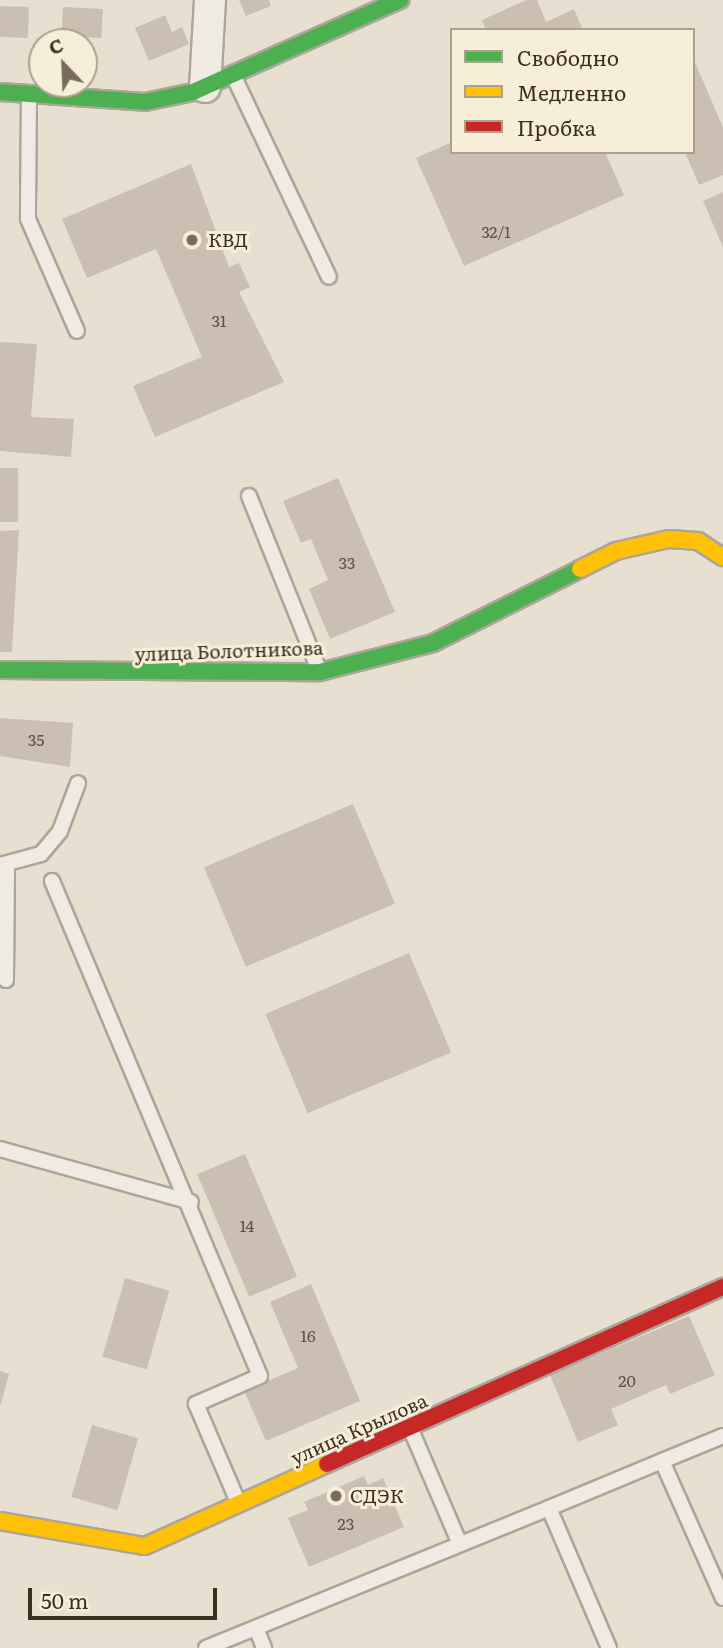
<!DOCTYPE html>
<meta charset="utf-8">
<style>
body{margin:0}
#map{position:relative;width:723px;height:1648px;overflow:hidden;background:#e7e0d1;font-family:Literata,serif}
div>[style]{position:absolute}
.building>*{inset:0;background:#cbbfb2;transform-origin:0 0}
.roads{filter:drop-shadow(2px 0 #ada599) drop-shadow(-2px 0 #ada599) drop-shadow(0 2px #ada599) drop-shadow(0 -2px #ada599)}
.lane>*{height:14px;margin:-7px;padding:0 7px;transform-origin:7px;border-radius:7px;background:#efebe3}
.street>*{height:30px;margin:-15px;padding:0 15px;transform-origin:15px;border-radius:15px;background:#efebe3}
.fast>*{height:16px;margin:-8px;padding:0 8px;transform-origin:8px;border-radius:8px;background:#4caf50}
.slow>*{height:16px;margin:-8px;padding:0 8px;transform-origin:8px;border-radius:8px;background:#ffc107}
.jam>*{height:16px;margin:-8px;padding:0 8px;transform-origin:8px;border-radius:8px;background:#c62828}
.dots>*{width:19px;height:19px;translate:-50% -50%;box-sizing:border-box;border:4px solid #f7eed8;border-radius:50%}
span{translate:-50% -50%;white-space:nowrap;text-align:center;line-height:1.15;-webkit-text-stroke:6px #f7eed8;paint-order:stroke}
.number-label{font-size:16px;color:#605244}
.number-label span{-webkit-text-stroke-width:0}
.poi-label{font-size:19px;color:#3d2e20}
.left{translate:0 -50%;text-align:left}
.street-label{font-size:19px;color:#3d2e20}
.legend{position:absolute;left:450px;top:28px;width:245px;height:126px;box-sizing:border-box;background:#f7eed8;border:2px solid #ada18e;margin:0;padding:9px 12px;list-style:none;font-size:21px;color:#3d2e20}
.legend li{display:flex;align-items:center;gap:14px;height:35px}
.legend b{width:35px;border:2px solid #ada18e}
.north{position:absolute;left:28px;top:28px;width:70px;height:70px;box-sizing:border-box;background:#f7eed8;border:2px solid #ada18e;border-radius:50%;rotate:337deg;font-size:19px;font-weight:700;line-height:28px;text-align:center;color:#3d2e20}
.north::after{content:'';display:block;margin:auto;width:24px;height:32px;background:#786c5e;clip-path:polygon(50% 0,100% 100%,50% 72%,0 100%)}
.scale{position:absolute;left:28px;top:1588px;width:189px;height:32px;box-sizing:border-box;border:4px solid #3d2e20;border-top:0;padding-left:9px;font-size:21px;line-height:24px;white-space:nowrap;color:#3d2e20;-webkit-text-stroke:5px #f7eed8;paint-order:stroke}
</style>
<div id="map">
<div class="building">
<i style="clip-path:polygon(239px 0,269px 0,271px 6px,246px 16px)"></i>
<i style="clip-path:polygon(526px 0,537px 0,546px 22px,574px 9px,583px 30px,486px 30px,482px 20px)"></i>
<i style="left:0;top:6px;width:29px;height:31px;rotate:2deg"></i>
<i style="left:63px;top:7px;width:40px;height:29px;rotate:3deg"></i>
<i style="clip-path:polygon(165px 15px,172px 32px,182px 27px,189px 44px,149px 61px,135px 28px)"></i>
<i style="clip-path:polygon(693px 58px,723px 127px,723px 175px,699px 185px,685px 152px,693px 152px)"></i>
<i style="clip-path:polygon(452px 142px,452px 152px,605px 152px,624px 195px,464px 266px,416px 158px)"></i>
<i style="clip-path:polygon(191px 164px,229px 267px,239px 263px,250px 287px,239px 292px,284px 382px,155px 437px,133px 386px,202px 357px,156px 249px,87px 278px,62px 219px)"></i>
<i style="clip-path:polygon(723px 192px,723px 247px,703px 201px)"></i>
<i style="clip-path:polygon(0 342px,37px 344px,31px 417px,74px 419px,71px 457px,0 451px)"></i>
<i style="left:0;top:468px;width:18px;height:54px"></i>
<i style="clip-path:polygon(338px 478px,395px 612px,330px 639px,309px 589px,328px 580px,311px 539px,301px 543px,283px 501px)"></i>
<i style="clip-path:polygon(19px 530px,12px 652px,0 652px,0 531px)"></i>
<i style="clip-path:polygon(0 718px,73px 723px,70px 767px,0 756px)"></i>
<i style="left:353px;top:804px;width:108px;height:162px;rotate:67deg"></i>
<i style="left:409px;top:953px;width:108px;height:156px;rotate:67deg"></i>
<i style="left:245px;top:1154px;width:133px;height:52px;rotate:67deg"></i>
<i style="left:125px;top:1278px;width:46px;height:82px;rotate:16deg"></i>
<i style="clip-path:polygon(311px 1284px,360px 1401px,266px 1441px,244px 1391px,298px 1368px,270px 1302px)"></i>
<i style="clip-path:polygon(689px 1316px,715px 1375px,670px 1394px,666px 1385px,611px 1409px,618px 1425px,578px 1442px,550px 1375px)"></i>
<i style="clip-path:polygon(0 1371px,9px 1374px,1px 1404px,0 1404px)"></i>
<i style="left:92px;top:1425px;width:48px;height:75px;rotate:16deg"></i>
<i style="clip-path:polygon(364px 1476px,368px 1485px,383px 1478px,404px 1527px,309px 1567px,288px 1518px,308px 1510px,304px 1502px)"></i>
</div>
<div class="roads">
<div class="lane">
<i style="left:234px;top:77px;width:221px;rotate:64.6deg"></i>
<i style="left:29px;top:95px;width:124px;rotate:90.5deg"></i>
<i style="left:28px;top:219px;width:122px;rotate:66.4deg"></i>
<i style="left:249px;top:496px;width:185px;rotate:68.1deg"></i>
<i style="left:0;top:865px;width:42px;rotate:-15deg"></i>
<i style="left:41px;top:854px;width:30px;rotate:-50deg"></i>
<i style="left:60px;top:831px;width:51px;rotate:-69.4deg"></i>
<i style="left:52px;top:881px;width:537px;rotate:67.21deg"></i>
<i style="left:260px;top:1376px;width:70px;rotate:156.4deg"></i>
<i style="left:196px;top:1404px;width:107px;rotate:66.8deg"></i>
<i style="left:6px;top:980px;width:115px;rotate:-89.5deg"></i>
<i style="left:0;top:1149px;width:198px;rotate:15.5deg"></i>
<i style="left:411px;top:1430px;width:122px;rotate:66.8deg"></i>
<i style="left:723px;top:1436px;width:66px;rotate:157.7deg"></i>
<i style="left:662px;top:1461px;width:150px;rotate:66deg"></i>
<i style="left:256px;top:1628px;width:22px;rotate:68deg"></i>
<i style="left:206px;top:1648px;width:370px;rotate:-22.2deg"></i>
<i style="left:609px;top:1648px;width:152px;rotate:-113.2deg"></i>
<i style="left:549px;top:1508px;width:122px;rotate:-22.6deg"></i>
</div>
<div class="street">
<i style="left:205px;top:87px;width:87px;rotate:-86.7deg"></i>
</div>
<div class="fast">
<i style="left:0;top:92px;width:145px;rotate:3.9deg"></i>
<i style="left:145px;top:102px;width:49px;rotate:-11.8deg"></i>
<i style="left:193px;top:92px;width:227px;rotate:-24deg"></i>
<i style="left:0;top:670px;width:320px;rotate:0.4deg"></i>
<i style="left:320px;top:672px;width:117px;rotate:-14.4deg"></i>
<i style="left:433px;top:643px;width:165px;rotate:-26.7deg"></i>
</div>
<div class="slow">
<i style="left:580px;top:569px;width:40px;rotate:-26.6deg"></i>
<i style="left:616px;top:551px;width:54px;rotate:-12.8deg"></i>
<i style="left:669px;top:539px;width:29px;rotate:4deg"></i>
<i style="left:698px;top:541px;width:30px;rotate:33deg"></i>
<i style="left:0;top:1521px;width:147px;rotate:9.8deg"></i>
<i style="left:145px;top:1546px;width:200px;rotate:-24.3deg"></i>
</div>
<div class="jam">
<i style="left:327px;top:1464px;width:434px;rotate:-24.1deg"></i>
</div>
</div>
<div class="dots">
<i style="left:192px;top:240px;background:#786c5e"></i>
<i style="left:336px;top:1496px;background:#786c5e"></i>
</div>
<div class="number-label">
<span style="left:496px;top:231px">32/1</span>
<span style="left:219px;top:320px">31</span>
<span style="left:347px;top:562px">33</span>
<span style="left:36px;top:739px">35</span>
<span style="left:247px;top:1225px">14</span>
<span style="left:308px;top:1335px">16</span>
<span style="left:627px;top:1380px">20</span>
<span style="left:346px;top:1523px">23</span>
</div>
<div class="poi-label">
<span class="left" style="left:208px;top:240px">КВД</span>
<span class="left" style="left:350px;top:1496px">СДЭК</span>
</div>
<div class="street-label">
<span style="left:229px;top:651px;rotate:-2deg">улица Болотникова</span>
<span style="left:359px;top:1429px;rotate:-24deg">улица Крылова</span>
</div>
<ul class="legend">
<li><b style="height:9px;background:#4caf50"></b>Свободно</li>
<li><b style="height:9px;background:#ffc107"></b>Медленно</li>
<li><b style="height:9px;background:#c62828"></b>Пробка</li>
</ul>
<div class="north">С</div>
<div class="scale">50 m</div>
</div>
